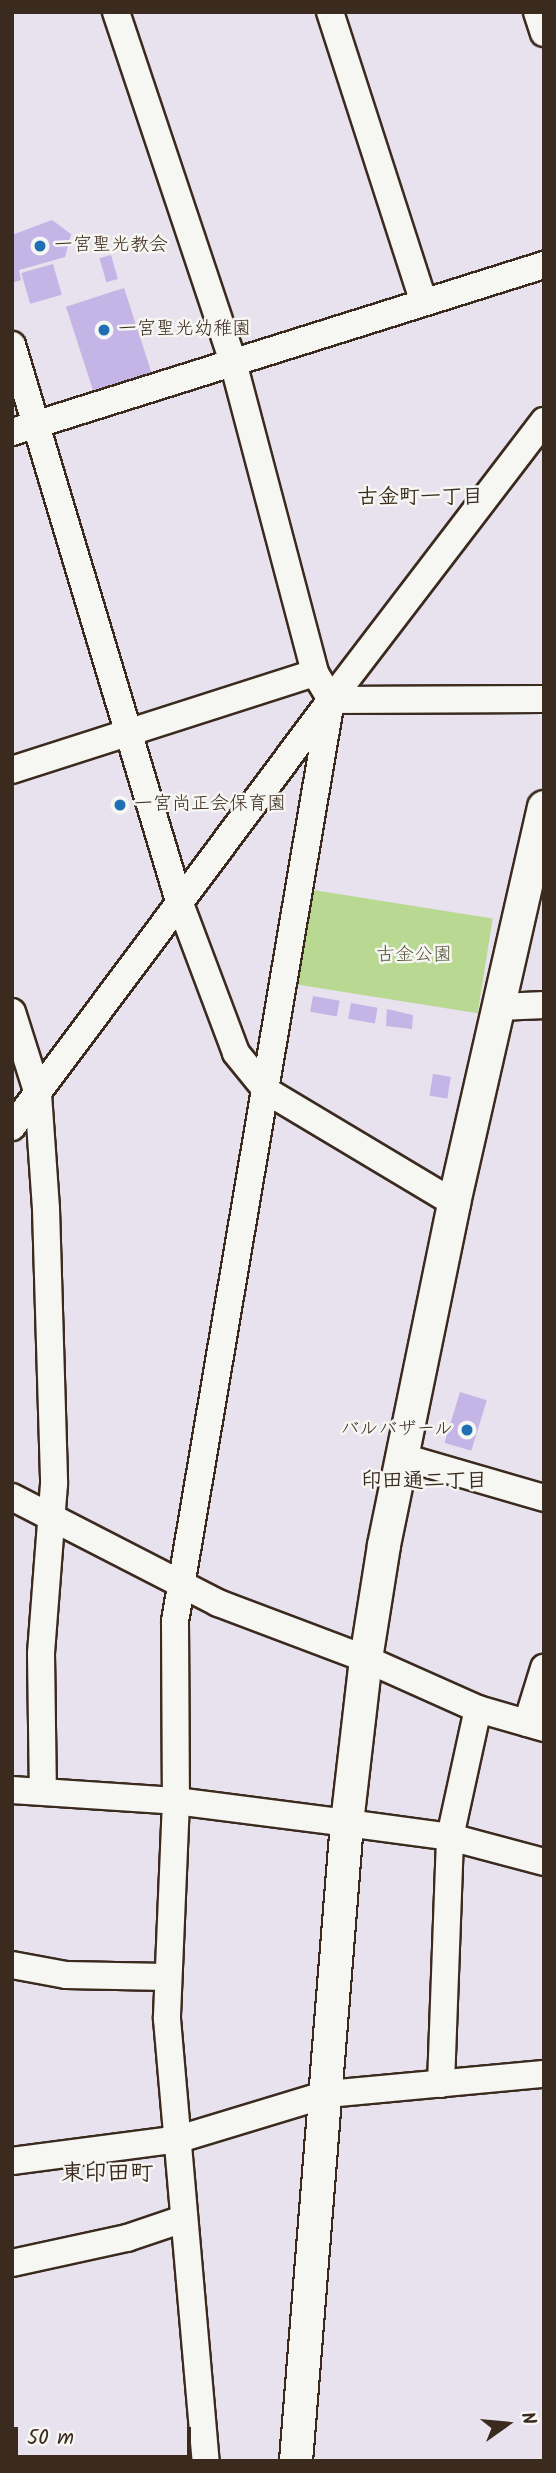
<!DOCTYPE html>
<meta charset="utf-8">
<style>
body{margin:0}
#map{position:relative;width:556px;height:2473px;overflow:hidden;background:#e7e2ee;font-family:Kalam,"Klee One",sans-serif}
div>[style]{position:absolute}
.green>*{inset:0;background:#b9d993;transform-origin:0 0}
.building>*{inset:0;background:#c4b5e6;transform-origin:0 0}
.roads{filter:drop-shadow(2px 0 #3b2a1e) drop-shadow(-2px 0 #3b2a1e) drop-shadow(0 2px #3b2a1e) drop-shadow(0 -2px #3b2a1e)}
.minor>*{height:26px;margin:-13px;padding:0 13px;transform-origin:13px;border-radius:13px;background:#f6f6f2}
.tertiary>*{height:32px;margin:-16px;padding:0 16px;transform-origin:16px;border-radius:16px;background:#f6f6f2}
.dots>*{width:19px;height:19px;translate:-50% -50%;box-sizing:border-box;border:4px solid #f6f6f2;border-radius:50%}
span{translate:-50% -50%;white-space:nowrap;text-align:center;line-height:1.15;-webkit-text-stroke:5px #f6f6f2;paint-order:stroke}
.poi-label{font-size:19px;color:#3b2a1e}
.left{translate:0 -50%;text-align:left}
.right{translate:-100% -50%;text-align:right}
.park-label{font-size:19px;color:#5a563b}
.neighbourhood-label{font-size:21px;color:#3b2a1e;font-weight:700}
.quarter-label{font-size:23px;color:#3b2a1e;font-weight:700}
.frame{position:absolute;inset:0;border:14px solid #3b2a1e;pointer-events:none}
.north{position:absolute;left:472px;top:2389px;width:70px;height:70px;-webkit-text-stroke:5px #f6f6f2;paint-order:stroke;rotate:75deg;font-size:19px;font-weight:700;line-height:28px;text-align:center;color:#3b2a1e}
.north::after{content:'';display:block;margin:auto;width:24px;height:32px;background:#3b2a1e;clip-path:polygon(50% 0,100% 100%,50% 72%,0 100%)}
.scale{position:absolute;left:14px;top:2427px;width:177px;height:32px;box-sizing:border-box;border:4px solid #3b2a1e;border-top:0;padding-left:9px;font-size:21px;line-height:24px;white-space:nowrap;color:#3b2a1e;-webkit-text-stroke:5px #f6f6f2;paint-order:stroke}
</style>
<div id="map">
<div class="green">
<i style="left:307px;top:889px;width:188px;height:96px;rotate:9deg"></i>
</div>
<div class="building">
<i style="clip-path:polygon(52px 220px,71px 234px,65px 257px,19px 270px,21px 280px,12px 283px,12px 235px)"></i>
<i style="left:111px;top:255px;width:25px;height:12px;rotate:74deg"></i>
<i style="left:53px;top:264px;width:32px;height:33px;rotate:74deg"></i>
<i style="left:124px;top:288px;width:91px;height:61px;rotate:72deg"></i>
<i style="left:313px;top:996px;width:27px;height:16px;rotate:10deg"></i>
<i style="left:351px;top:1003px;width:27px;height:16px;rotate:10deg"></i>
<i style="clip-path:polygon(387px 1009px,413px 1015px,412px 1029px,386px 1026px)"></i>
<i style="left:433px;top:1074px;width:18px;height:22px;rotate:9deg"></i>
<i style="left:460px;top:1392px;width:28px;height:53px;rotate:17deg"></i>
</div>
<div class="roads">
<div class="minor">
<i style="left:116px;top:12px;width:369px;rotate:71.5deg"></i>
<i style="left:233px;top:362px;width:322px;rotate:75.2deg"></i>
<i style="left:315px;top:673px;width:31px;rotate:59deg"></i>
<i style="left:331px;top:700px;width:934px;rotate:99.61deg"></i>
<i style="left:175px;top:1621px;width:180px;rotate:89.7deg"></i>
<i style="left:176px;top:1801px;width:218px;rotate:92.4deg"></i>
<i style="left:167px;top:2019px;width:444px;rotate:85deg"></i>
<i style="left:330px;top:12px;width:303px;rotate:72.1deg"></i>
<i style="left:537px;top:12px;width:22px;rotate:72deg"></i>
<i style="left:12px;top:345px;width:581px;rotate:73.28deg"></i>
<i style="left:179px;top:901px;width:162px;rotate:69.4deg"></i>
<i style="left:236px;top:1053px;width:49px;rotate:50.8deg"></i>
<i style="left:267px;top:1091px;width:218px;rotate:30.9deg"></i>
<i style="left:544px;top:421px;width:351px;rotate:127.4deg"></i>
<i style="left:331px;top:700px;width:213px;rotate:-0.3deg"></i>
<i style="left:12px;top:432px;width:558px;rotate:-17.43deg"></i>
<i style="left:12px;top:770px;width:318px;rotate:-17.8deg"></i>
<i style="left:500px;top:1007px;width:44px;rotate:-2.6deg"></i>
<i style="left:12px;top:1012px;width:86px;rotate:72.4deg"></i>
<i style="left:38px;top:1094px;width:115px;rotate:86deg"></i>
<i style="left:46px;top:1209px;width:275px;rotate:88.3deg"></i>
<i style="left:54px;top:1484px;width:170px;rotate:94.4deg"></i>
<i style="left:41px;top:1654px;width:136px;rotate:89.2deg"></i>
<i style="left:12px;top:1127px;width:528px;rotate:-53.24deg"></i>
<i style="left:403px;top:1457px;width:147px;rotate:16.2deg"></i>
<i style="left:12px;top:1497px;width:232px;rotate:27.2deg"></i>
<i style="left:218px;top:1603px;width:158px;rotate:20.7deg"></i>
<i style="left:366px;top:1659px;width:123px;rotate:24.1deg"></i>
<i style="left:478px;top:1709px;width:69px;rotate:16.1deg"></i>
<i style="left:527px;top:1723px;width:58px;rotate:-72.8deg"></i>
<i style="left:12px;top:1790px;width:164px;rotate:3.8deg"></i>
<i style="left:176px;top:1801px;width:172px;rotate:7.3deg"></i>
<i style="left:347px;top:1823px;width:104px;rotate:7.7deg"></i>
<i style="left:450px;top:1837px;width:97px;rotate:14.9deg"></i>
<i style="left:12px;top:1965px;width:55px;rotate:10.5deg"></i>
<i style="left:66px;top:1975px;width:101px;rotate:1.1deg"></i>
<i style="left:441px;top:2084px;width:247px;rotate:-87.9deg"></i>
<i style="left:450px;top:1837px;width:131px;rotate:-77.7deg"></i>
<i style="left:12px;top:2161px;width:168px;rotate:-7.5deg"></i>
<i style="left:179px;top:2139px;width:155px;rotate:-16.9deg"></i>
<i style="left:327px;top:2094px;width:218px;rotate:-5.3deg"></i>
<i style="left:12px;top:2263px;width:118px;rotate:-12.3deg"></i>
<i style="left:127px;top:2238px;width:59px;rotate:-18.7deg"></i>
</div>
<div class="tertiary">
<i style="left:296px;top:2461px;width:640px;rotate:-85.43deg"></i>
<i style="left:347px;top:1823px;width:165px;rotate:-83.4deg"></i>
<i style="left:366px;top:1659px;width:115px;rotate:-81deg"></i>
<i style="left:384px;top:1545px;width:349px;rotate:-78.4deg"></i>
<i style="left:454px;top:1203px;width:406px;rotate:-77.2deg"></i>
</div>
</div>
<div class="dots">
<i style="left:40px;top:246px;background:#1f6fb2"></i>
<i style="left:104px;top:330px;background:#1f6fb2"></i>
<i style="left:120px;top:805px;background:#1f6fb2"></i>
<i style="left:467px;top:1430px;background:#1f6fb2"></i>
</div>
<div class="poi-label">
<span class="left" style="left:54px;top:246px">一宮聖光教会</span>
<span class="left" style="left:118px;top:330px">一宮聖光幼稚園</span>
<span class="left" style="left:134px;top:805px">一宮尚正会保育園</span>
<span class="right" style="left:453px;top:1430px">バルバザール</span>
</div>
<div class="park-label">
<span style="left:414px;top:956px">古金公園</span>
</div>
<div class="neighbourhood-label">
<span style="left:420px;top:498px">古金町一丁目</span>
<span style="left:424px;top:1482px">印田通二丁目</span>
</div>
<div class="quarter-label">
<span style="left:107px;top:2174px">東印田町</span>
</div>
<div class="frame"></div>
<div class="north">N</div>
<div class="scale">50 m</div>
</div>
